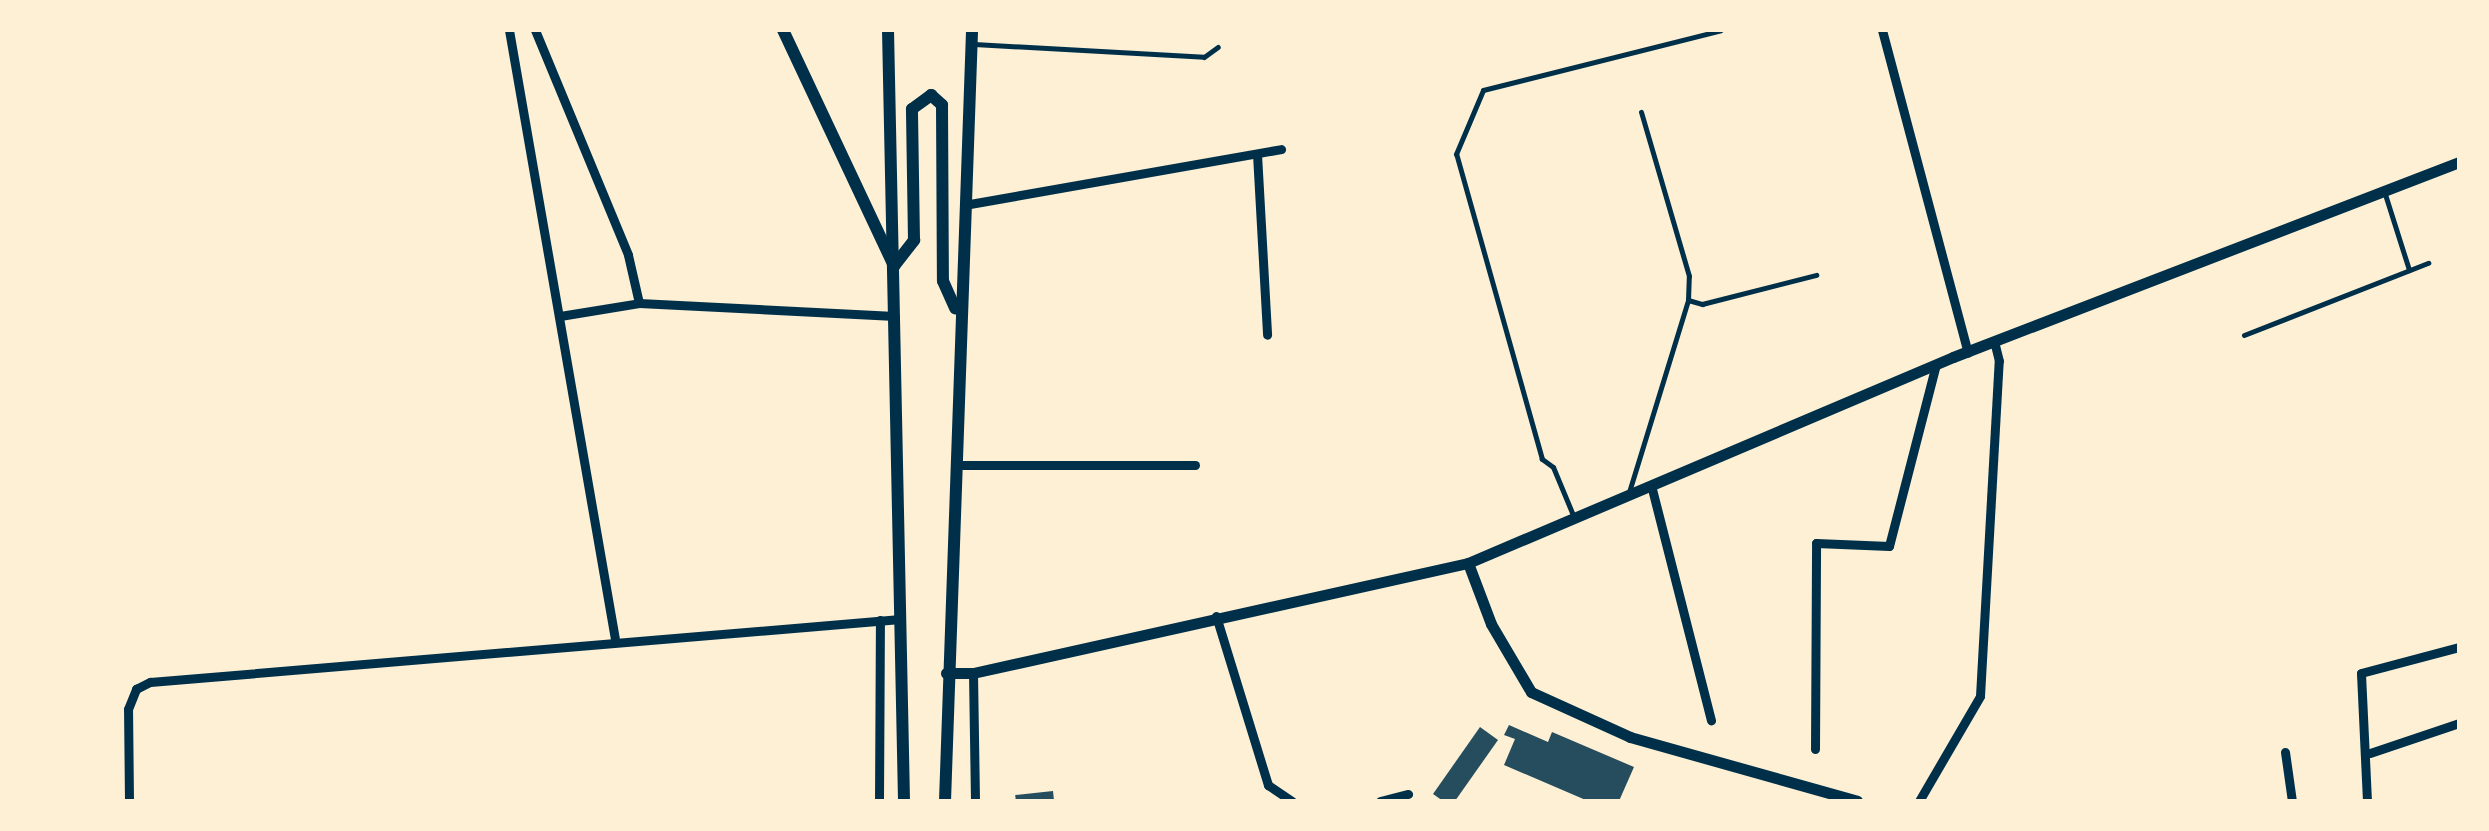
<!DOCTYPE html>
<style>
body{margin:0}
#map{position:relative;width:2489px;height:831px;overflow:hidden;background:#fdf0d5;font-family:Raleway,sans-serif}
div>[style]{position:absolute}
.building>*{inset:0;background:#264d5e;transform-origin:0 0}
.service>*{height:5px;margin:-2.5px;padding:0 2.5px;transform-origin:2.5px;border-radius:2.5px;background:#003049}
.minor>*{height:9px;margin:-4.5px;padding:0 4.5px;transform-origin:4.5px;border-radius:4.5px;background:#003049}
.tertiary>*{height:11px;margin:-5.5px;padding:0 5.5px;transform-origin:5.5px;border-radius:5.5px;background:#003049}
.secondary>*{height:12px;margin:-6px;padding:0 6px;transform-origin:6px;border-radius:6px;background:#003049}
span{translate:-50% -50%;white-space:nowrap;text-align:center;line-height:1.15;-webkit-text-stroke:8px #fdf0d5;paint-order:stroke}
.frame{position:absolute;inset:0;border:32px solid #fdf0d5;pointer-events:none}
</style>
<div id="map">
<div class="building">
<i style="clip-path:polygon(1509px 725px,1548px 742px,1552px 732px,1634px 767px,1619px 801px,1588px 801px,1504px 765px,1515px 739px,1504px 735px)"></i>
<i style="clip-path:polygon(1480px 727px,1498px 740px,1455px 801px,1443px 801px,1433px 794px)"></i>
<i style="left:1053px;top:791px;width:10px;height:38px;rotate:84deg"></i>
</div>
<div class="service">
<i style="left:974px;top:44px;width:230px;rotate:3.2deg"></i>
<i style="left:1204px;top:57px;width:17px;rotate:-36deg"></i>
<i style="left:2384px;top:191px;width:83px;rotate:72.4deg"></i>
<i style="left:1688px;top:300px;width:15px;rotate:16deg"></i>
<i style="left:1702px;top:304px;width:118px;rotate:-14.3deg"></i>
<i style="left:2244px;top:335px;width:198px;rotate:-21.4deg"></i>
<i style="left:1629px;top:492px;width:201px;rotate:-72.9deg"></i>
<i style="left:1688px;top:300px;width:24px;rotate:-88deg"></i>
<i style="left:1689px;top:276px;width:171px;rotate:-106.3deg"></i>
<i style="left:1573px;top:515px;width:52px;rotate:-112.6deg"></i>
<i style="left:1553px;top:467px;width:14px;rotate:-144deg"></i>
<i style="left:1542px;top:459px;width:317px;rotate:-105.7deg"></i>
<i style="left:1456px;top:154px;width:69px;rotate:-67.1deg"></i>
<i style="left:1483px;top:90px;width:245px;rotate:-14.1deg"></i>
</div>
<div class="minor">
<i style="left:509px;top:30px;width:618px;rotate:80.13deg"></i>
<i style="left:535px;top:30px;width:243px;rotate:67.5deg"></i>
<i style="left:628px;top:255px;width:49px;rotate:77.1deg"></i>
<i style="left:1882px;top:30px;width:334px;rotate:75.1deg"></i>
<i style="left:1257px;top:154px;width:181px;rotate:86.8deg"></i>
<i style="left:964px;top:205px;width:322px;rotate:-10deg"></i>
<i style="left:560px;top:316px;width:80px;rotate:-9.3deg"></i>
<i style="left:639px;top:303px;width:256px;rotate:2.9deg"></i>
<i style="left:956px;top:465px;width:239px"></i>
<i style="left:1651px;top:485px;width:243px;rotate:75.7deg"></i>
<i style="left:1216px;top:616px;width:177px;rotate:72.9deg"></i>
<i style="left:1268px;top:785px;width:29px;rotate:34deg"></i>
<i style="left:973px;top:673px;width:128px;rotate:89.1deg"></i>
<i style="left:1815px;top:749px;width:206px;rotate:-89.7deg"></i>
<i style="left:1816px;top:543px;width:73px;rotate:2.4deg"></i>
<i style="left:1889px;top:546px;width:188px;rotate:-75.5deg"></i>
<i style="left:2285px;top:752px;width:49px;rotate:81.9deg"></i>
<i style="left:2370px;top:753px;width:94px;rotate:-18.6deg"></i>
<i style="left:129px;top:801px;width:92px;rotate:-90.6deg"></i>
<i style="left:128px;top:709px;width:22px;rotate:-68deg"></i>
<i style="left:136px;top:689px;width:16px;rotate:-27deg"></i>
<i style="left:150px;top:682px;width:753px;rotate:-4.8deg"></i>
<i style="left:879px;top:801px;width:181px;rotate:-89.7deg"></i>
<i style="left:1380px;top:801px;width:29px;rotate:-14deg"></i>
<i style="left:1919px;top:801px;width:121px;rotate:-59.8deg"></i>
<i style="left:1980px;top:696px;width:336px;rotate:-86.8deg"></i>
<i style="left:1999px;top:361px;width:16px;rotate:-104deg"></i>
<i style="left:2367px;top:801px;width:128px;rotate:-92.7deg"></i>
<i style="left:2361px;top:673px;width:101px;rotate:-14.9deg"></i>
</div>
<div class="tertiary">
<i style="left:1468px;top:563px;width:65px;rotate:69.3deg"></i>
<i style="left:1491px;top:624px;width:79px;rotate:59.5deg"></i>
<i style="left:1531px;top:692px;width:109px;rotate:24.4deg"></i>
<i style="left:1630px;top:737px;width:236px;rotate:15.7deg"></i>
<i style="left:946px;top:673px;width:27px"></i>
<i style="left:973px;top:673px;width:507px;rotate:-12.53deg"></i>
<i style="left:1468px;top:563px;width:527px;rotate:-23.01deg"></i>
<i style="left:1953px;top:357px;width:542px;rotate:-21.08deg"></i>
</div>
<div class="secondary">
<i style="left:783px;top:30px;width:261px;rotate:64.8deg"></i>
<i style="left:894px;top:266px;width:33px;rotate:-52deg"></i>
<i style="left:914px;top:240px;width:131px;rotate:-90.9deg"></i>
<i style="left:912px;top:109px;width:24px;rotate:-36deg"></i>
<i style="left:931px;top:95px;width:15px;rotate:42deg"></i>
<i style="left:942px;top:105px;width:176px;rotate:89.7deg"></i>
<i style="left:943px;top:281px;width:30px;rotate:66deg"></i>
<i style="left:888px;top:30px;width:771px;rotate:88.81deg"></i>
<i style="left:945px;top:801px;width:771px;rotate:-87.99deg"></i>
</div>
<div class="frame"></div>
</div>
